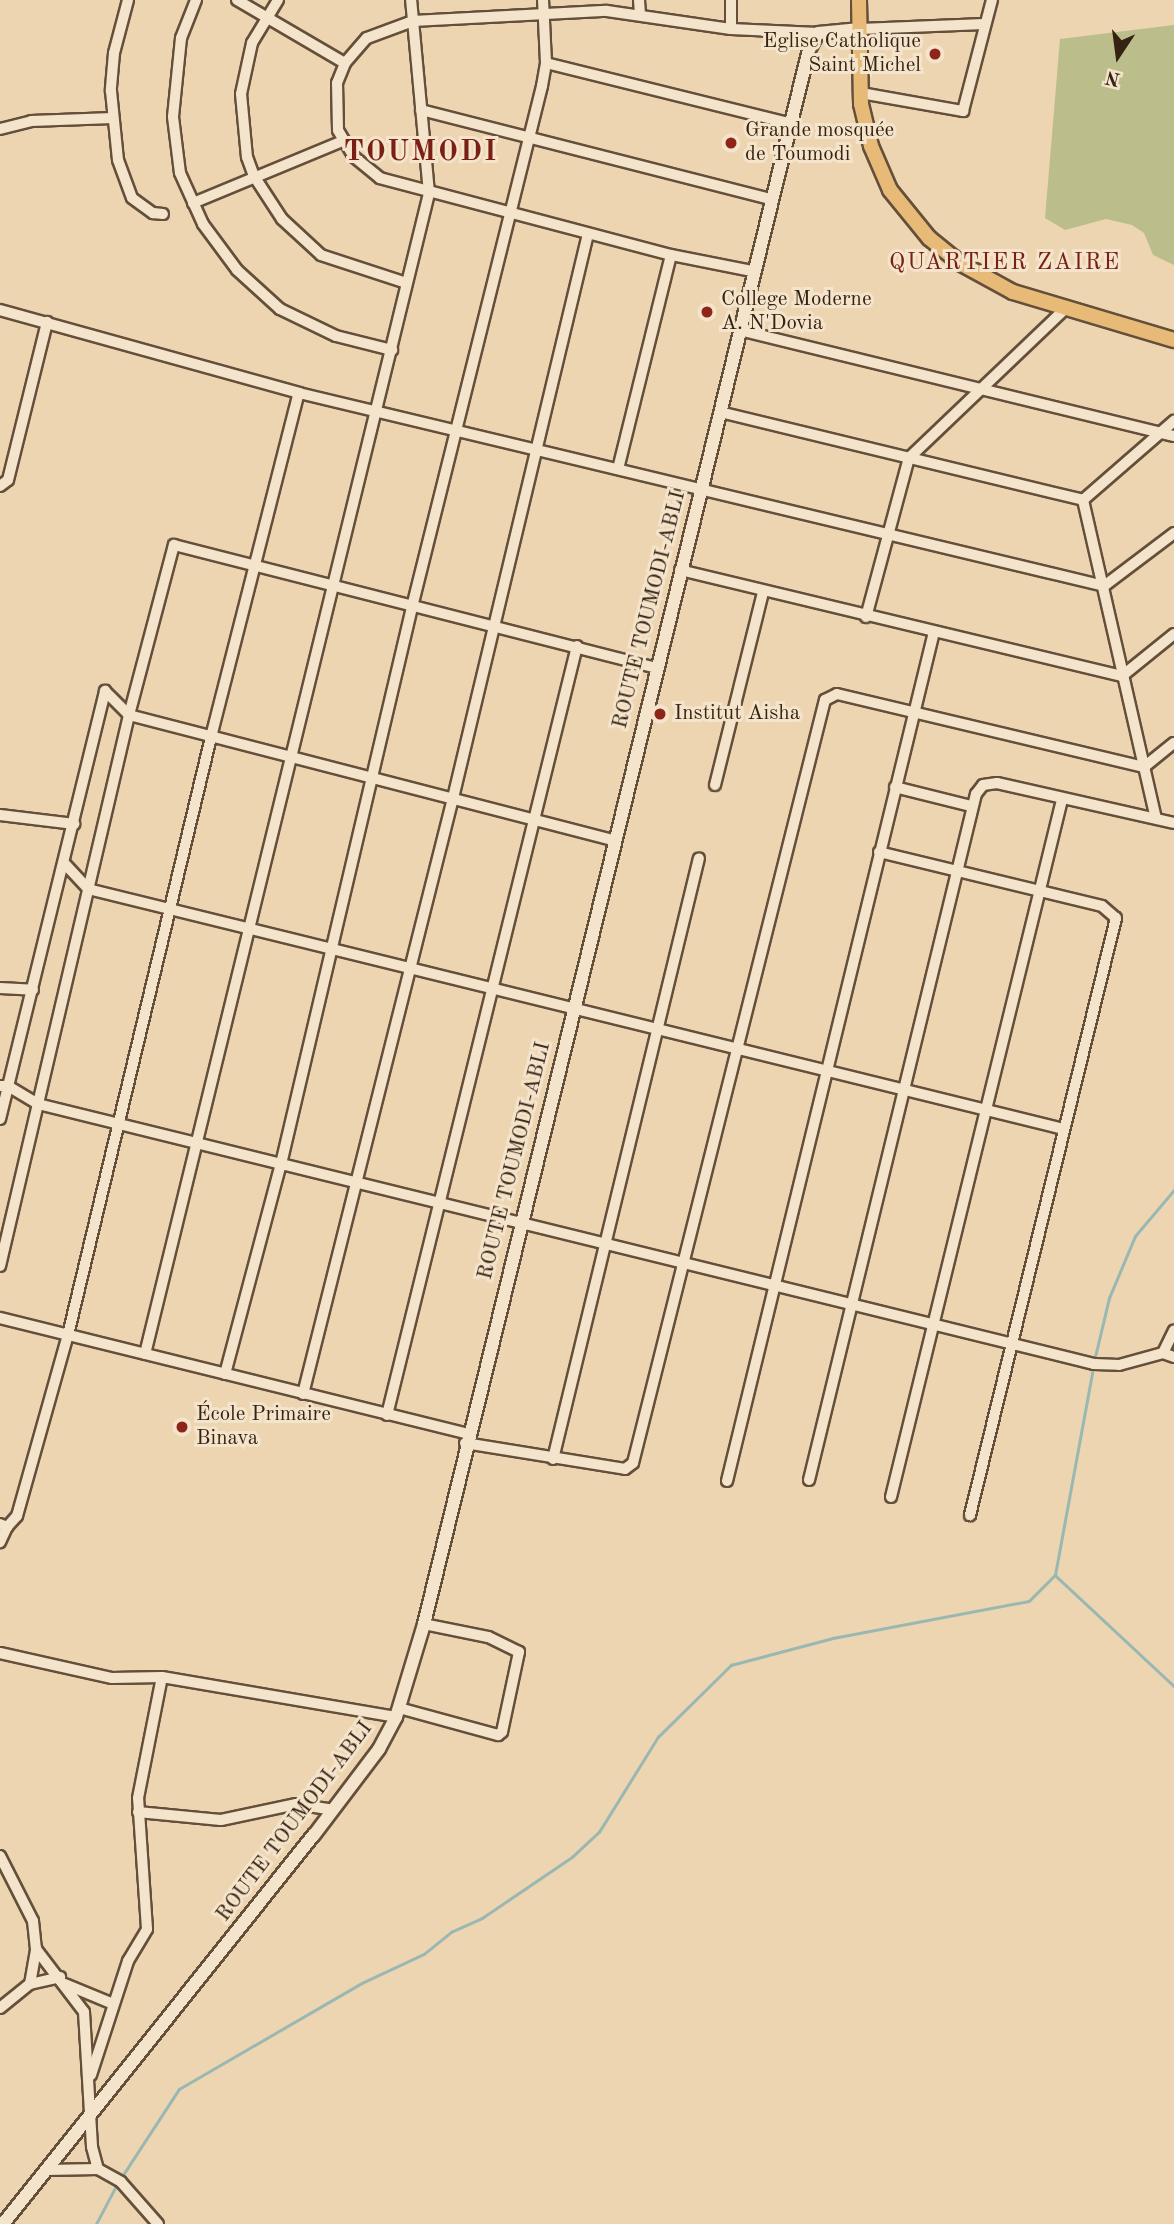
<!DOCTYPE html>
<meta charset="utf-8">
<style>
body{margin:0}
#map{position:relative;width:1174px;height:2224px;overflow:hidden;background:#eed5b1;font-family:"Old Standard TT",serif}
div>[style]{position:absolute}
.green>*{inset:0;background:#bbbd8a}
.stream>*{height:2.5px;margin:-1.25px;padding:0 1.25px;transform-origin:1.25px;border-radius:1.25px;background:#9ab8b2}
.roads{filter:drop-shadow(2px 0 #644f3a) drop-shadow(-2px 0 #644f3a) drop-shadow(0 2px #644f3a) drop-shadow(0 -2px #644f3a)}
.minor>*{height:10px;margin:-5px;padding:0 5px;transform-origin:5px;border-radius:5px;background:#f4e4cc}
.tertiary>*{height:12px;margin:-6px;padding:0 6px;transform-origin:6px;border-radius:6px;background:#f4e4cc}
.primary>*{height:14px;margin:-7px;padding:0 7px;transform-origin:7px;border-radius:7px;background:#e7ba78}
.dots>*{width:19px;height:19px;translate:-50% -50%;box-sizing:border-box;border:4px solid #f4e4cc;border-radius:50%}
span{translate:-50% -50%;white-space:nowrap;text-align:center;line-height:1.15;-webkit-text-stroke:6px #f4e4cc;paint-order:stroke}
.poi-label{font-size:21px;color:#362212}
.right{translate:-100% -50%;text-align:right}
.left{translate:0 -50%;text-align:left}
.street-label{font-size:21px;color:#362212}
.neighbourhood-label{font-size:23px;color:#7a1f14;letter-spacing:2px}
.district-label{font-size:28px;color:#7a1f14;font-weight:700;letter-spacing:2px}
.north{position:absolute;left:1083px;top:21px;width:70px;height:70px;-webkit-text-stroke:5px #f4e4cc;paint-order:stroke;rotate:193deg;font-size:19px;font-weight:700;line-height:28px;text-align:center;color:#362212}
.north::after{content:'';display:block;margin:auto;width:24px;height:32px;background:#362212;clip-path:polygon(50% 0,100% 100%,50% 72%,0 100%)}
</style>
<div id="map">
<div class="green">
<i style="clip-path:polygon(1174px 25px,1174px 265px,1153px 255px,1144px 233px,1132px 225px,1106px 219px,1065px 230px,1045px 218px,1060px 39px)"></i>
</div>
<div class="stream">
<i style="left:1094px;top:1361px;width:65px;rotate:-76.6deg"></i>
<i style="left:1109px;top:1298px;width:67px;rotate:-67.2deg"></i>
<i style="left:1135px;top:1236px;width:60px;rotate:-49.7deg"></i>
<i style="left:1055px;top:1575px;width:163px;rotate:43deg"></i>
<i style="left:121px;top:2178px;width:106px;rotate:-56.9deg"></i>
<i style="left:179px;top:2089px;width:211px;rotate:-30.1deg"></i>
<i style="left:362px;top:1983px;width:68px;rotate:-25.1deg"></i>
<i style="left:424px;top:1954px;width:35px;rotate:-39deg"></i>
<i style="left:451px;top:1932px;width:34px;rotate:-24deg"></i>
<i style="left:482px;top:1918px;width:109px;rotate:-34.1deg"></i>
<i style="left:572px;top:1857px;width:37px;rotate:-43deg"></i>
<i style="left:599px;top:1832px;width:112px;rotate:-58.2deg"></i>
<i style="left:658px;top:1737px;width:103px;rotate:-44.6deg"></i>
<i style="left:731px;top:1665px;width:106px;rotate:-14.8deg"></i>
<i style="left:833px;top:1638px;width:199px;rotate:-10.7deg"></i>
<i style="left:1029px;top:1601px;width:37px;rotate:-45deg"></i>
<i style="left:1055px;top:1575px;width:210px;rotate:-79.6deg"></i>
<i style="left:96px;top:2224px;width:45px;rotate:-62.3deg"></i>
</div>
<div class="roads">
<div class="minor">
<i style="left:128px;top:0;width:55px;rotate:104.8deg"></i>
<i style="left:114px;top:53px;width:38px;rotate:95deg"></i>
<i style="left:111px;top:91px;width:69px;rotate:84.2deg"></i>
<i style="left:118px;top:160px;width:40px;rotate:69.8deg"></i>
<i style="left:132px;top:198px;width:26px;rotate:36deg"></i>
<i style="left:153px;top:213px;width:10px;rotate:6deg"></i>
<i style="left:196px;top:0;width:41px;rotate:111.5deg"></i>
<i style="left:181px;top:38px;width:79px;rotate:95.8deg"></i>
<i style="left:173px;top:117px;width:56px;rotate:82.9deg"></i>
<i style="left:180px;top:173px;width:56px;rotate:65.7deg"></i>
<i style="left:203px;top:224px;width:57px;rotate:53.5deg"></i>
<i style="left:237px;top:270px;width:58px;rotate:42.2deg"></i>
<i style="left:280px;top:309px;width:62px;rotate:25.7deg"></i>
<i style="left:336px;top:336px;width:58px;rotate:14deg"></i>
<i style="left:237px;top:0;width:125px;rotate:30.3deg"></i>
<i style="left:278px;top:0;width:50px;rotate:121.2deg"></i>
<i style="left:252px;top:43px;width:52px;rotate:102.2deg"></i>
<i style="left:241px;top:94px;width:63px;rotate:84.6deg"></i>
<i style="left:247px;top:157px;width:20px;rotate:70deg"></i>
<i style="left:254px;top:176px;width:51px;rotate:56.9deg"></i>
<i style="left:282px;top:219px;width:53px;rotate:42.7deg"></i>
<i style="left:321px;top:255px;width:89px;rotate:18.2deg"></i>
<i style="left:639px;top:0;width:14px;rotate:86deg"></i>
<i style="left:731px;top:0;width:29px;rotate:90deg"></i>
<i style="left:860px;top:29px;width:124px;rotate:-2.3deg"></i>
<i style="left:546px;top:63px;width:250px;rotate:13.9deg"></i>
<i style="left:861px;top:93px;width:104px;rotate:10deg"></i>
<i style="left:963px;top:111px;width:115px;rotate:-75.4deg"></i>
<i style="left:421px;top:110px;width:360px;rotate:14.3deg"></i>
<i style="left:0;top:129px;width:32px;rotate:-14deg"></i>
<i style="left:31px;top:121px;width:82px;rotate:-2.1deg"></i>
<i style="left:193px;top:203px;width:162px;rotate:-22.5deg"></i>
<i style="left:752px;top:271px;width:83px;rotate:-168.8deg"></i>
<i style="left:671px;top:255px;width:301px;rotate:-165.2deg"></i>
<i style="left:380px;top:178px;width:33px;rotate:-141deg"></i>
<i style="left:354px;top:157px;width:31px;rotate:-121deg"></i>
<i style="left:338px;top:130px;width:47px;rotate:-91.2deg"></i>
<i style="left:337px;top:83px;width:22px;rotate:-68deg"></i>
<i style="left:345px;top:63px;width:33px;rotate:-49deg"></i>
<i style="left:367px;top:38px;width:49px;rotate:-20.3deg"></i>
<i style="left:413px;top:21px;width:194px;rotate:-3deg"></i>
<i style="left:607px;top:11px;width:125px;rotate:8.3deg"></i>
<i style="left:731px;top:29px;width:87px;rotate:2.6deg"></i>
<i style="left:0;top:310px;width:310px;rotate:15.5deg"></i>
<i style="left:299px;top:393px;width:828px;rotate:13.48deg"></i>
<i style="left:1104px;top:586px;width:88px;rotate:-37.1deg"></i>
<i style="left:739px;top:330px;width:448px;rotate:13.7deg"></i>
<i style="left:720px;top:412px;width:374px;rotate:13.6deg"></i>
<i style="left:618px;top:469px;width:220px;rotate:-76.1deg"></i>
<i style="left:0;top:486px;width:10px;rotate:-37deg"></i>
<i style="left:8px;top:480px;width:163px;rotate:-76.1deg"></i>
<i style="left:1083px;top:500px;width:326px;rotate:77.1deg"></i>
<i style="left:1083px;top:500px;width:121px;rotate:-41deg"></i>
<i style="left:680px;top:570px;width:455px;rotate:13.5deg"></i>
<i style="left:1122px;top:676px;width:67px;rotate:-38.9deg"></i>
<i style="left:866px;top:617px;width:165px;rotate:-74.9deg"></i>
<i style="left:909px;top:458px;width:217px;rotate:-43.7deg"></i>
<i style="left:105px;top:691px;width:34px;rotate:45deg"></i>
<i style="left:129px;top:715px;width:499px;rotate:14.5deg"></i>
<i style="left:715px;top:785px;width:199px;rotate:-76deg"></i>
<i style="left:895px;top:787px;width:78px;rotate:14deg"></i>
<i style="left:0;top:815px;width:75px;rotate:6.9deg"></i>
<i style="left:879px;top:852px;width:229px;rotate:13.6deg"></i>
<i style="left:1102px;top:906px;width:18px;rotate:41deg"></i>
<i style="left:1116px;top:918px;width:615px;rotate:103.74deg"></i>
<i style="left:65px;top:864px;width:34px;rotate:47deg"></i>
<i style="left:88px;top:889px;width:1005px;rotate:13.82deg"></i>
<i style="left:0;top:988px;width:33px;rotate:3deg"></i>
<i style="left:0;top:1086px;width:8px"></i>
<i style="left:8px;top:1086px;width:35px;rotate:31deg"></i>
<i style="left:38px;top:1104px;width:1088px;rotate:13.83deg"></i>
<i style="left:1094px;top:1364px;width:25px;rotate:2deg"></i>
<i style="left:1119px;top:1365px;width:46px;rotate:-15.3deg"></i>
<i style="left:1163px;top:1353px;width:12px;rotate:20deg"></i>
<i style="left:0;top:1119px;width:441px;rotate:-76.2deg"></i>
<i style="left:0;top:1266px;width:566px;rotate:-76.82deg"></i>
<i style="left:129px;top:715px;width:176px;rotate:-75.2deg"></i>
<i style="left:174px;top:545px;width:496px;rotate:14.3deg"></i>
<i style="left:0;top:1318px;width:481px;rotate:13.9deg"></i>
<i style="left:1163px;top:1353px;width:25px;rotate:-64deg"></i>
<i style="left:145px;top:1354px;width:1195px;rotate:-76.25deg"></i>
<i style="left:429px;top:193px;width:194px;rotate:-95.3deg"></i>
<i style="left:225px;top:1374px;width:217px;rotate:-75.1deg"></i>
<i style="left:281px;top:1164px;width:576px;rotate:-76.76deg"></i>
<i style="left:413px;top:603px;width:533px;rotate:-75.99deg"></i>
<i style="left:542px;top:86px;width:23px;rotate:-80deg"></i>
<i style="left:546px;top:63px;width:63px;rotate:-92.7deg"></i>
<i style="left:303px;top:1394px;width:615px;rotate:-75.87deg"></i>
<i style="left:453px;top:798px;width:580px;rotate:-76.54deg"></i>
<i style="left:387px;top:1415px;width:792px;rotate:-76.12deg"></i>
<i style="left:465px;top:1443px;width:162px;rotate:9.2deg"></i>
<i style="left:625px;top:1469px;width:10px;rotate:-37deg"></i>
<i style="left:633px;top:1463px;width:787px;rotate:-75.88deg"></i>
<i style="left:825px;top:700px;width:13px;rotate:-27deg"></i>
<i style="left:837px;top:694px;width:316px;rotate:13.4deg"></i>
<i style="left:1144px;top:767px;width:38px;rotate:-39deg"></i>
<i style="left:553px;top:1459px;width:618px;rotate:-76.35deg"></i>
<i style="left:809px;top:1480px;width:706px;rotate:-76.32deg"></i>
<i style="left:976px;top:794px;width:11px;rotate:-52deg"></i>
<i style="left:983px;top:785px;width:14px;rotate:-8deg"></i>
<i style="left:997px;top:783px;width:181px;rotate:12.7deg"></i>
<i style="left:727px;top:1481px;width:874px;rotate:-76.3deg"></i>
<i style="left:891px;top:1497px;width:718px;rotate:-76.22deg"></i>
<i style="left:0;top:1524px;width:8px;rotate:23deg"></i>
<i style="left:7px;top:1527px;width:17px;rotate:115deg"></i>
<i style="left:7px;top:1527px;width:15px;rotate:-48deg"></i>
<i style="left:17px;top:1516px;width:188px;rotate:-74.3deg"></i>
<i style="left:68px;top:1335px;width:615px;rotate:-76.55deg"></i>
<i style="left:211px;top:737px;width:355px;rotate:-75.7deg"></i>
<i style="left:0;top:1653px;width:115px;rotate:12.6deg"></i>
<i style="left:112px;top:1678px;width:50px;rotate:-1.1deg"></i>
<i style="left:162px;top:1677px;width:237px;rotate:9.7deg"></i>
<i style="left:399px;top:1708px;width:103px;rotate:15.3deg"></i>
<i style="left:498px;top:1735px;width:5px;rotate:-37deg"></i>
<i style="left:502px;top:1732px;width:82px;rotate:-78deg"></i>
<i style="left:519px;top:1652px;width:34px;rotate:-154deg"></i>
<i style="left:488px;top:1637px;width:65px;rotate:-168.5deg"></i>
<i style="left:138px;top:1812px;width:83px;rotate:5.5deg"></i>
<i style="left:221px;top:1820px;width:77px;rotate:-12deg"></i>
<i style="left:296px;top:1804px;width:37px;rotate:9deg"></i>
<i style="left:0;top:1856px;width:73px;rotate:63.1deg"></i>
<i style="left:33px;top:1921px;width:28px;rotate:84deg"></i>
<i style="left:36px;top:1949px;width:79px;rotate:52.7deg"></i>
<i style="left:84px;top:2012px;width:135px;rotate:86.6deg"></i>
<i style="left:92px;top:2147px;width:23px;rotate:75deg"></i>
<i style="left:98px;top:2169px;width:26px;rotate:29deg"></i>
<i style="left:121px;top:2182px;width:56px;rotate:48.6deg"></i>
<i style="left:30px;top:1984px;width:31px;rotate:-13deg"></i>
<i style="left:65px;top:1984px;width:52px;rotate:22.6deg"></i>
<i style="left:0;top:2008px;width:38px;rotate:-39deg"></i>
<i style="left:30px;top:1984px;width:36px;rotate:-80deg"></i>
<i style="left:91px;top:2075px;width:120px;rotate:-72deg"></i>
<i style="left:128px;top:1961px;width:37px;rotate:-59deg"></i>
<i style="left:147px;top:1929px;width:131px;rotate:-93.9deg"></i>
<i style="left:138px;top:1798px;width:123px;rotate:-78.8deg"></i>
<i style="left:46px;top:2170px;width:52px;rotate:-1.1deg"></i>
</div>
<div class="tertiary">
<i style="left:3px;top:2224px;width:498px;rotate:-51.4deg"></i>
<i style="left:314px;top:1835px;width:108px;rotate:-52.9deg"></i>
<i style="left:379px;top:1749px;width:36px;rotate:-62deg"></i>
<i style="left:396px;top:1717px;width:97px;rotate:-73.2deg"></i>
<i style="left:424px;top:1624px;width:1620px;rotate:-76.26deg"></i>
<i style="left:809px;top:50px;width:19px;rotate:-62deg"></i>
<i style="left:818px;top:33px;width:42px;rotate:-5.4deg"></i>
</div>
<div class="primary">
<i style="left:859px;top:0;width:104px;rotate:88.9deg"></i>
<i style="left:861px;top:104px;width:43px;rotate:76.6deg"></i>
<i style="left:871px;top:146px;width:48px;rotate:66.6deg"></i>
<i style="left:890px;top:190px;width:62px;rotate:50.9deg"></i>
<i style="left:929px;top:238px;width:40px;rotate:39deg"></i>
<i style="left:960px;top:263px;width:60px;rotate:28.7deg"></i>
<i style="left:1013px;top:292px;width:168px;rotate:16.6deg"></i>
</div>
</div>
<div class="dots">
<i style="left:935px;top:54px;background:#8f2418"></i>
<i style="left:731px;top:143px;background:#8f2418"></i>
<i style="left:707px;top:312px;background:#8f2418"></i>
<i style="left:660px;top:714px;background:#8f2418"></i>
<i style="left:182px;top:1427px;background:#8f2418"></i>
</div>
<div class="poi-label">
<span class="right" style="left:921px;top:54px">Eglise Catholique<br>Saint Michel</span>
<span class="left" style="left:745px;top:143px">Grande mosquée<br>de Toumodi</span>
<span class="left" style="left:721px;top:312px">College Moderne<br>A. N'Dovia</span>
<span class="left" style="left:674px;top:714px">Institut Aisha</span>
<span class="left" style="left:196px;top:1427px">École Primaire<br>Binava</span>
</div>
<div class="street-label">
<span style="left:650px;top:610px;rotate:-76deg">ROUTE TOUMODI-ABLI</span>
<span style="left:515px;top:1161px;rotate:-76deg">ROUTE TOUMODI-ABLI</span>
<span style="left:295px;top:1822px;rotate:-53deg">ROUTE TOUMODI-ABLI</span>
</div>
<div class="neighbourhood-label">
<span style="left:1005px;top:263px">QUARTIER ZAIRE</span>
</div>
<div class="district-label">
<span style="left:421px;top:153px">TOUMODI</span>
</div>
<div class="north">N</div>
</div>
